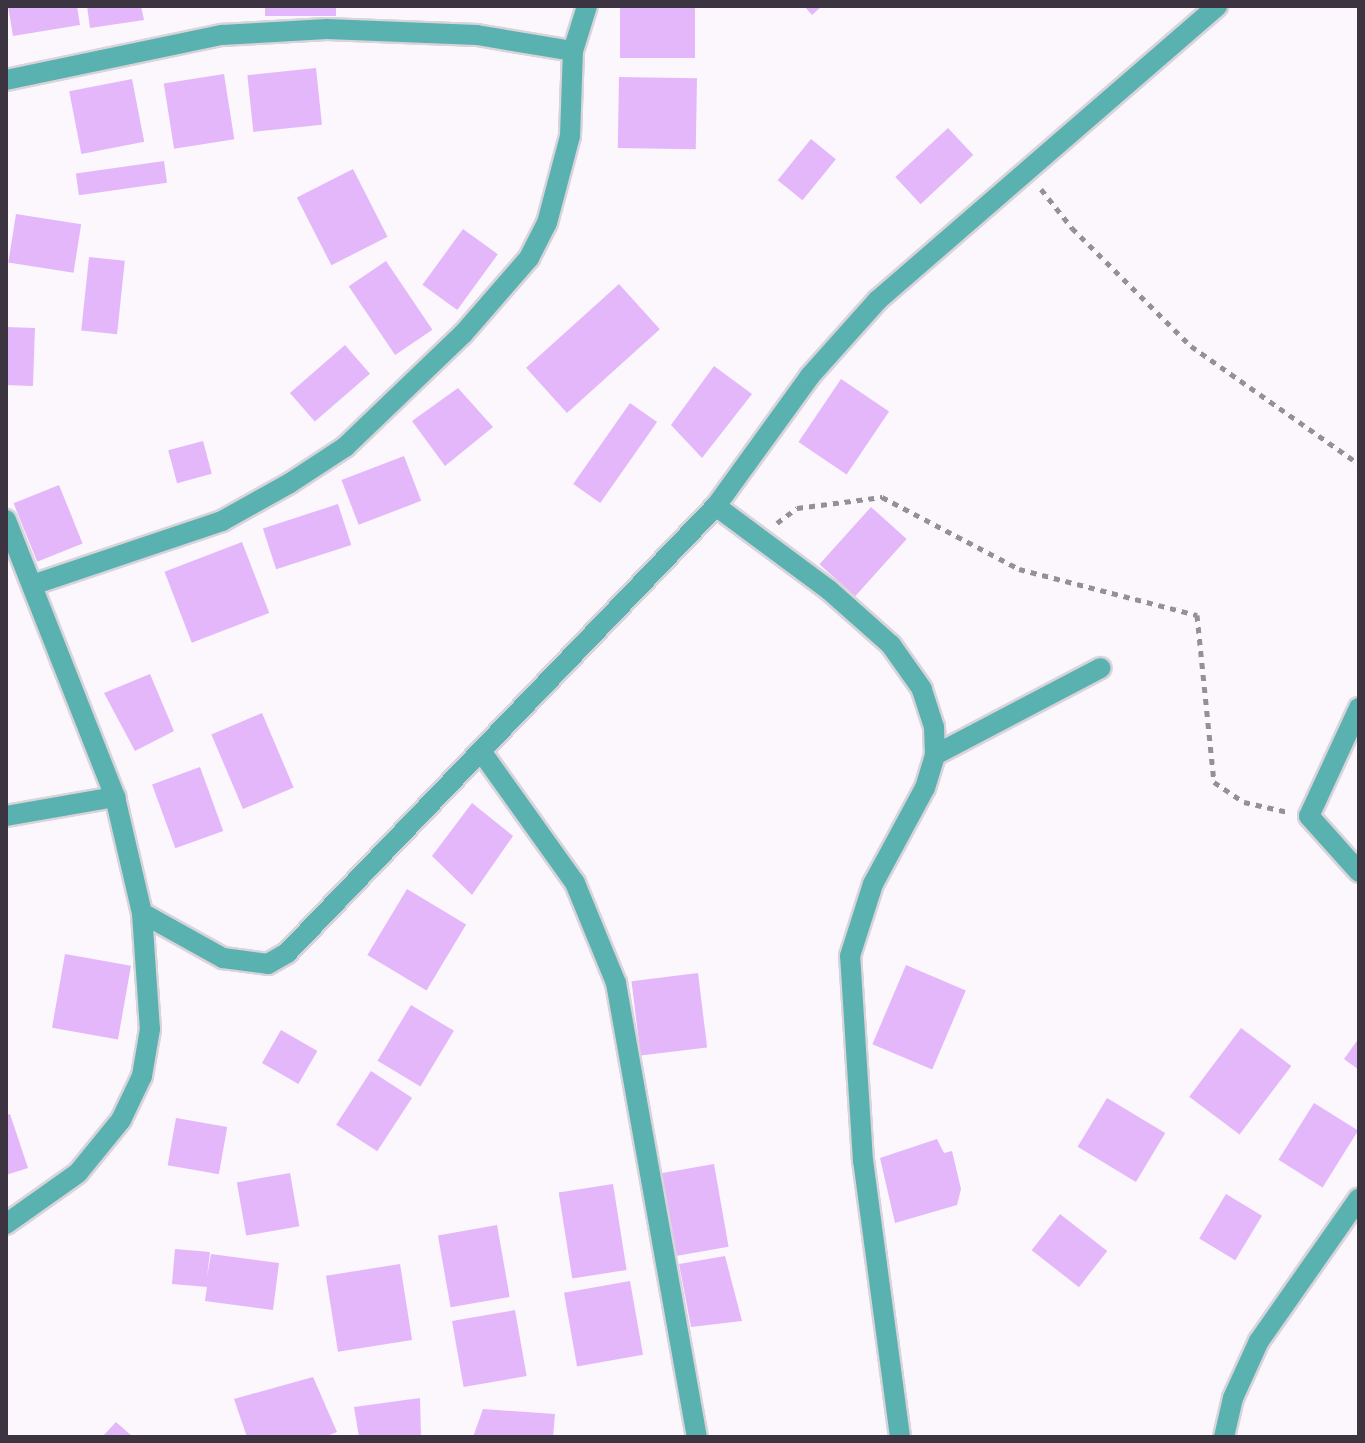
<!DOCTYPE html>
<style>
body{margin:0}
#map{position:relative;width:1365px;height:1443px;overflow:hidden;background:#fbf7fd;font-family:Roboto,sans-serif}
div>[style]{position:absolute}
.building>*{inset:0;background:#e4b7fa;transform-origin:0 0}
.path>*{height:5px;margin-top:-2.5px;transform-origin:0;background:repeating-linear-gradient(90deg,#958f98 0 6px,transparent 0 12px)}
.roads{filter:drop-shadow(2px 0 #d9d4db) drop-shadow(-2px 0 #d9d4db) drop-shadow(0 2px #d9d4db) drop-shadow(0 -2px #d9d4db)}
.street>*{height:20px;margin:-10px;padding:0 10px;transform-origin:10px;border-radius:10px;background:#5ab2b0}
span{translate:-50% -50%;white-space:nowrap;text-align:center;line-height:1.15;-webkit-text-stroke:6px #fff;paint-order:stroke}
.frame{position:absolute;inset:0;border:8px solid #3c3440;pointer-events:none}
</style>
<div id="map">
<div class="building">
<i style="clip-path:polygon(8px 6px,77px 6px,80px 25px,13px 36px)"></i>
<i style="clip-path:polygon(87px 6px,141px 6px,144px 20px,90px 28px)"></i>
<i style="left:265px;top:6px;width:71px;height:10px"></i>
<i style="left:620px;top:6px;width:75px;height:52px"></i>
<i style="clip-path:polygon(804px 6px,822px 6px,812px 15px)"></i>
<i style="left:316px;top:68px;width:57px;height:69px;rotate:84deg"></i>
<i style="left:224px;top:74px;width:66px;height:61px;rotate:81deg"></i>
<i style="left:619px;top:77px;width:78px;height:71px;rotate:1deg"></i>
<i style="left:132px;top:79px;width:64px;height:64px;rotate:79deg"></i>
<i style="left:948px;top:128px;width:37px;height:72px;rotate:47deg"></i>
<i style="left:811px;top:139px;width:32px;height:53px;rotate:39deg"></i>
<i style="left:164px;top:161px;width:22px;height:89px;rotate:82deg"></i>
<i style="left:353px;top:169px;width:76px;height:63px;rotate:63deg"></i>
<i style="left:16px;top:214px;width:66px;height:49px;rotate:9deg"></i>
<i style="left:463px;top:229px;width:43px;height:69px;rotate:36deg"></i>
<i style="left:89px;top:257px;width:36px;height:74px;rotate:6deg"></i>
<i style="left:386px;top:261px;width:83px;height:45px;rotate:56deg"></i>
<i style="left:619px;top:284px;width:61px;height:125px;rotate:48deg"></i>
<i style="left:6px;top:327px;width:29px;height:58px;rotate:2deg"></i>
<i style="left:345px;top:345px;width:38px;height:73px;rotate:49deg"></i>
<i style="clip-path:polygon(714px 366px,752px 394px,702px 458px,671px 425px)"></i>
<i style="left:841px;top:379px;width:58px;height:76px;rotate:34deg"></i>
<i style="clip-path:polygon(458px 388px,493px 427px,445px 466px,412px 421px)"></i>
<i style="left:630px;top:403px;width:33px;height:99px;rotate:35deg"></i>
<i style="left:203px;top:441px;width:34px;height:36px;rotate:75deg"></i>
<i style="left:404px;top:456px;width:48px;height:67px;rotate:69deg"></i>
<i style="left:59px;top:485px;width:63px;height:49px;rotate:68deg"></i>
<i style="left:338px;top:504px;width:43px;height:79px;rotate:72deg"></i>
<i style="left:871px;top:507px;width:48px;height:77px;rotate:42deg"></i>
<i style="left:242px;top:542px;width:76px;height:83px;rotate:69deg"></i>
<i style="clip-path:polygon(150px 674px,174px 731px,135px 751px,104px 693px)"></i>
<i style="left:262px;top:713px;width:81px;height:55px;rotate:67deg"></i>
<i style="left:200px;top:767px;width:68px;height:51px;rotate:70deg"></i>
<i style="clip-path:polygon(472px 803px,513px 836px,472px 895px,432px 856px)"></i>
<i style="left:407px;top:889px;width:69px;height:77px;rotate:31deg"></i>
<i style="left:65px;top:954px;width:67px;height:75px;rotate:10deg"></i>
<i style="left:906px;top:965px;width:65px;height:86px;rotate:23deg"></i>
<i style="left:698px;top:973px;width:75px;height:67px;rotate:83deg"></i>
<i style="left:411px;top:1005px;width:50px;height:65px;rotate:31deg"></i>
<i style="left:1241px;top:1028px;width:63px;height:86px;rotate:37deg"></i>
<i style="left:281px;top:1030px;width:42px;height:38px;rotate:30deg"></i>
<i style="clip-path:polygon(1359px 1038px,1359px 1070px,1344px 1059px)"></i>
<i style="left:371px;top:1071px;width:49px;height:64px;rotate:33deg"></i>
<i style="left:1107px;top:1098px;width:68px;height:57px;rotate:31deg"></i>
<i style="left:1314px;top:1103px;width:52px;height:67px;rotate:32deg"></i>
<i style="clip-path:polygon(10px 1114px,28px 1168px,6px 1175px,6px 1115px)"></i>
<i style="left:176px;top:1118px;width:52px;height:48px;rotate:10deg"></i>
<i style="clip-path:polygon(937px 1139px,944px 1153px,952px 1151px,961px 1189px,957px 1205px,895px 1223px,880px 1158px)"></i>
<i style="left:714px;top:1164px;width:84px;height:58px;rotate:80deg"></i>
<i style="left:290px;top:1173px;width:54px;height:54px;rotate:80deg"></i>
<i style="left:613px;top:1184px;width:87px;height:55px;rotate:81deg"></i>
<i style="left:1226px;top:1194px;width:42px;height:52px;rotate:31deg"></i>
<i style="left:1060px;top:1214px;width:60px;height:46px;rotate:38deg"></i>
<i style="left:497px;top:1225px;width:73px;height:60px;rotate:80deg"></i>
<i style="clip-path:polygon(175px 1249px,210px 1252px,207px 1277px,211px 1254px,279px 1263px,273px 1310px,205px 1301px,207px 1287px,172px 1284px)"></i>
<i style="clip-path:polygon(725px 1256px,742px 1321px,691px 1327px,679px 1264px)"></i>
<i style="left:400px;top:1264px;width:77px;height:75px;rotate:81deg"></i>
<i style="left:630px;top:1281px;width:75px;height:67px;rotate:80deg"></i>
<i style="left:515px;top:1310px;width:67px;height:64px;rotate:80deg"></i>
<i style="clip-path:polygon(313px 1377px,337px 1432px,325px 1437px,247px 1437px,234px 1399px)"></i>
<i style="clip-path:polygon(420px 1398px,421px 1437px,359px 1437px,354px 1407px)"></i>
<i style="clip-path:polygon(483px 1409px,555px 1414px,553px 1437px,473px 1437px)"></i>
<i style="clip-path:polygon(116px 1422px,133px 1437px,102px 1437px)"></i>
</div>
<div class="path">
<i style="left:1041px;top:189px;width:50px;rotate:51.5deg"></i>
<i style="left:1072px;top:228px;width:168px;rotate:44.8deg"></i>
<i style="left:1191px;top:346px;width:205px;rotate:35.1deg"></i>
<i style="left:777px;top:523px;width:25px;rotate:-37deg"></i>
<i style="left:797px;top:508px;width:86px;rotate:-7.4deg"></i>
<i style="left:882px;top:497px;width:155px;rotate:27.7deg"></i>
<i style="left:1019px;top:569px;width:184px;rotate:14.5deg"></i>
<i style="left:1197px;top:615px;width:168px;rotate:84.2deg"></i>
<i style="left:1214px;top:782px;width:36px;rotate:34deg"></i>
<i style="left:1244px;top:802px;width:45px;rotate:12.8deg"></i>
</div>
<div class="roads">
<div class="street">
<i style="left:6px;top:80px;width:221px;rotate:-11.8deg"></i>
<i style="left:222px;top:35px;width:105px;rotate:-3.3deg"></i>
<i style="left:327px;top:29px;width:150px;rotate:2.3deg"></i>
<i style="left:477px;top:35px;width:97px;rotate:9.5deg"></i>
<i style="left:6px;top:520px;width:298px;rotate:68.5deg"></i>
<i style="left:115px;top:797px;width:119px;rotate:76.9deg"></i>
<i style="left:142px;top:913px;width:116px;rotate:86.1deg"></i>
<i style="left:150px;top:1029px;width:48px;rotate:99.7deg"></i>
<i style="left:142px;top:1076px;width:49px;rotate:115.5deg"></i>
<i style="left:121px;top:1120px;width:68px;rotate:129.1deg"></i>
<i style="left:78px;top:1173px;width:88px;rotate:144.7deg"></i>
<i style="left:32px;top:585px;width:200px;rotate:-18.6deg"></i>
<i style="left:222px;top:521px;width:78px;rotate:-29.2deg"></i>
<i style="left:290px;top:483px;width:66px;rotate:-33.2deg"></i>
<i style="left:345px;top:447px;width:163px;rotate:-43.8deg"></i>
<i style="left:463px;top:334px;width:101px;rotate:-49deg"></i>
<i style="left:529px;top:258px;width:39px;rotate:-63deg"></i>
<i style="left:547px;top:223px;width:90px;rotate:-75.2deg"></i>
<i style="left:570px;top:136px;width:85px;rotate:-88deg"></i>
<i style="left:573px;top:51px;width:47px;rotate:-72.7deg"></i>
<i style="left:1359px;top:708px;width:119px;rotate:114.8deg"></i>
<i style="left:1309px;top:816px;width:75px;rotate:48.2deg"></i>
<i style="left:483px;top:754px;width:158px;rotate:54.5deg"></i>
<i style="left:575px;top:883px;width:108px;rotate:67.7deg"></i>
<i style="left:616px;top:983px;width:461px;rotate:79.9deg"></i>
<i style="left:935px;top:755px;width:187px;rotate:-27.7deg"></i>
<i style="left:6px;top:816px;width:111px;rotate:-9.9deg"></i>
<i style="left:142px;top:913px;width:93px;rotate:29.1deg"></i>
<i style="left:223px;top:958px;width:45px;rotate:7.6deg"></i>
<i style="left:268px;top:964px;width:22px;rotate:-30deg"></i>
<i style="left:287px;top:953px;width:620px;rotate:-46.18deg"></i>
<i style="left:900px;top:1437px;width:278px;rotate:-97.6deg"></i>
<i style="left:863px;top:1161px;width:205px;rotate:-93.6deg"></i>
<i style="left:850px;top:956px;width:76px;rotate:-72.3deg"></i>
<i style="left:873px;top:884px;width:109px;rotate:-61.6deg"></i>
<i style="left:925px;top:788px;width:34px;rotate:-73deg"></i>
<i style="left:935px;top:755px;width:28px;rotate:-92deg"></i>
<i style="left:934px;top:727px;width:40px;rotate:-108deg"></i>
<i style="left:922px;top:689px;width:54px;rotate:-125.2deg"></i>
<i style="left:891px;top:645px;width:83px;rotate:-138.4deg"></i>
<i style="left:829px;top:590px;width:141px;rotate:-143.4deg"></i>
<i style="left:716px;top:506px;width:160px;rotate:-54.1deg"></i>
<i style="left:810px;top:376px;width:102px;rotate:-48.2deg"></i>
<i style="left:878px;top:300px;width:449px;rotate:-40.9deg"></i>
<i style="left:1224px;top:1437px;width:40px;rotate:-77deg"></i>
<i style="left:1233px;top:1398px;width:63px;rotate:-65.5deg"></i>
<i style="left:1259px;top:1341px;width:174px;rotate:-55deg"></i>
</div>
</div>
<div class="frame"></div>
</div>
